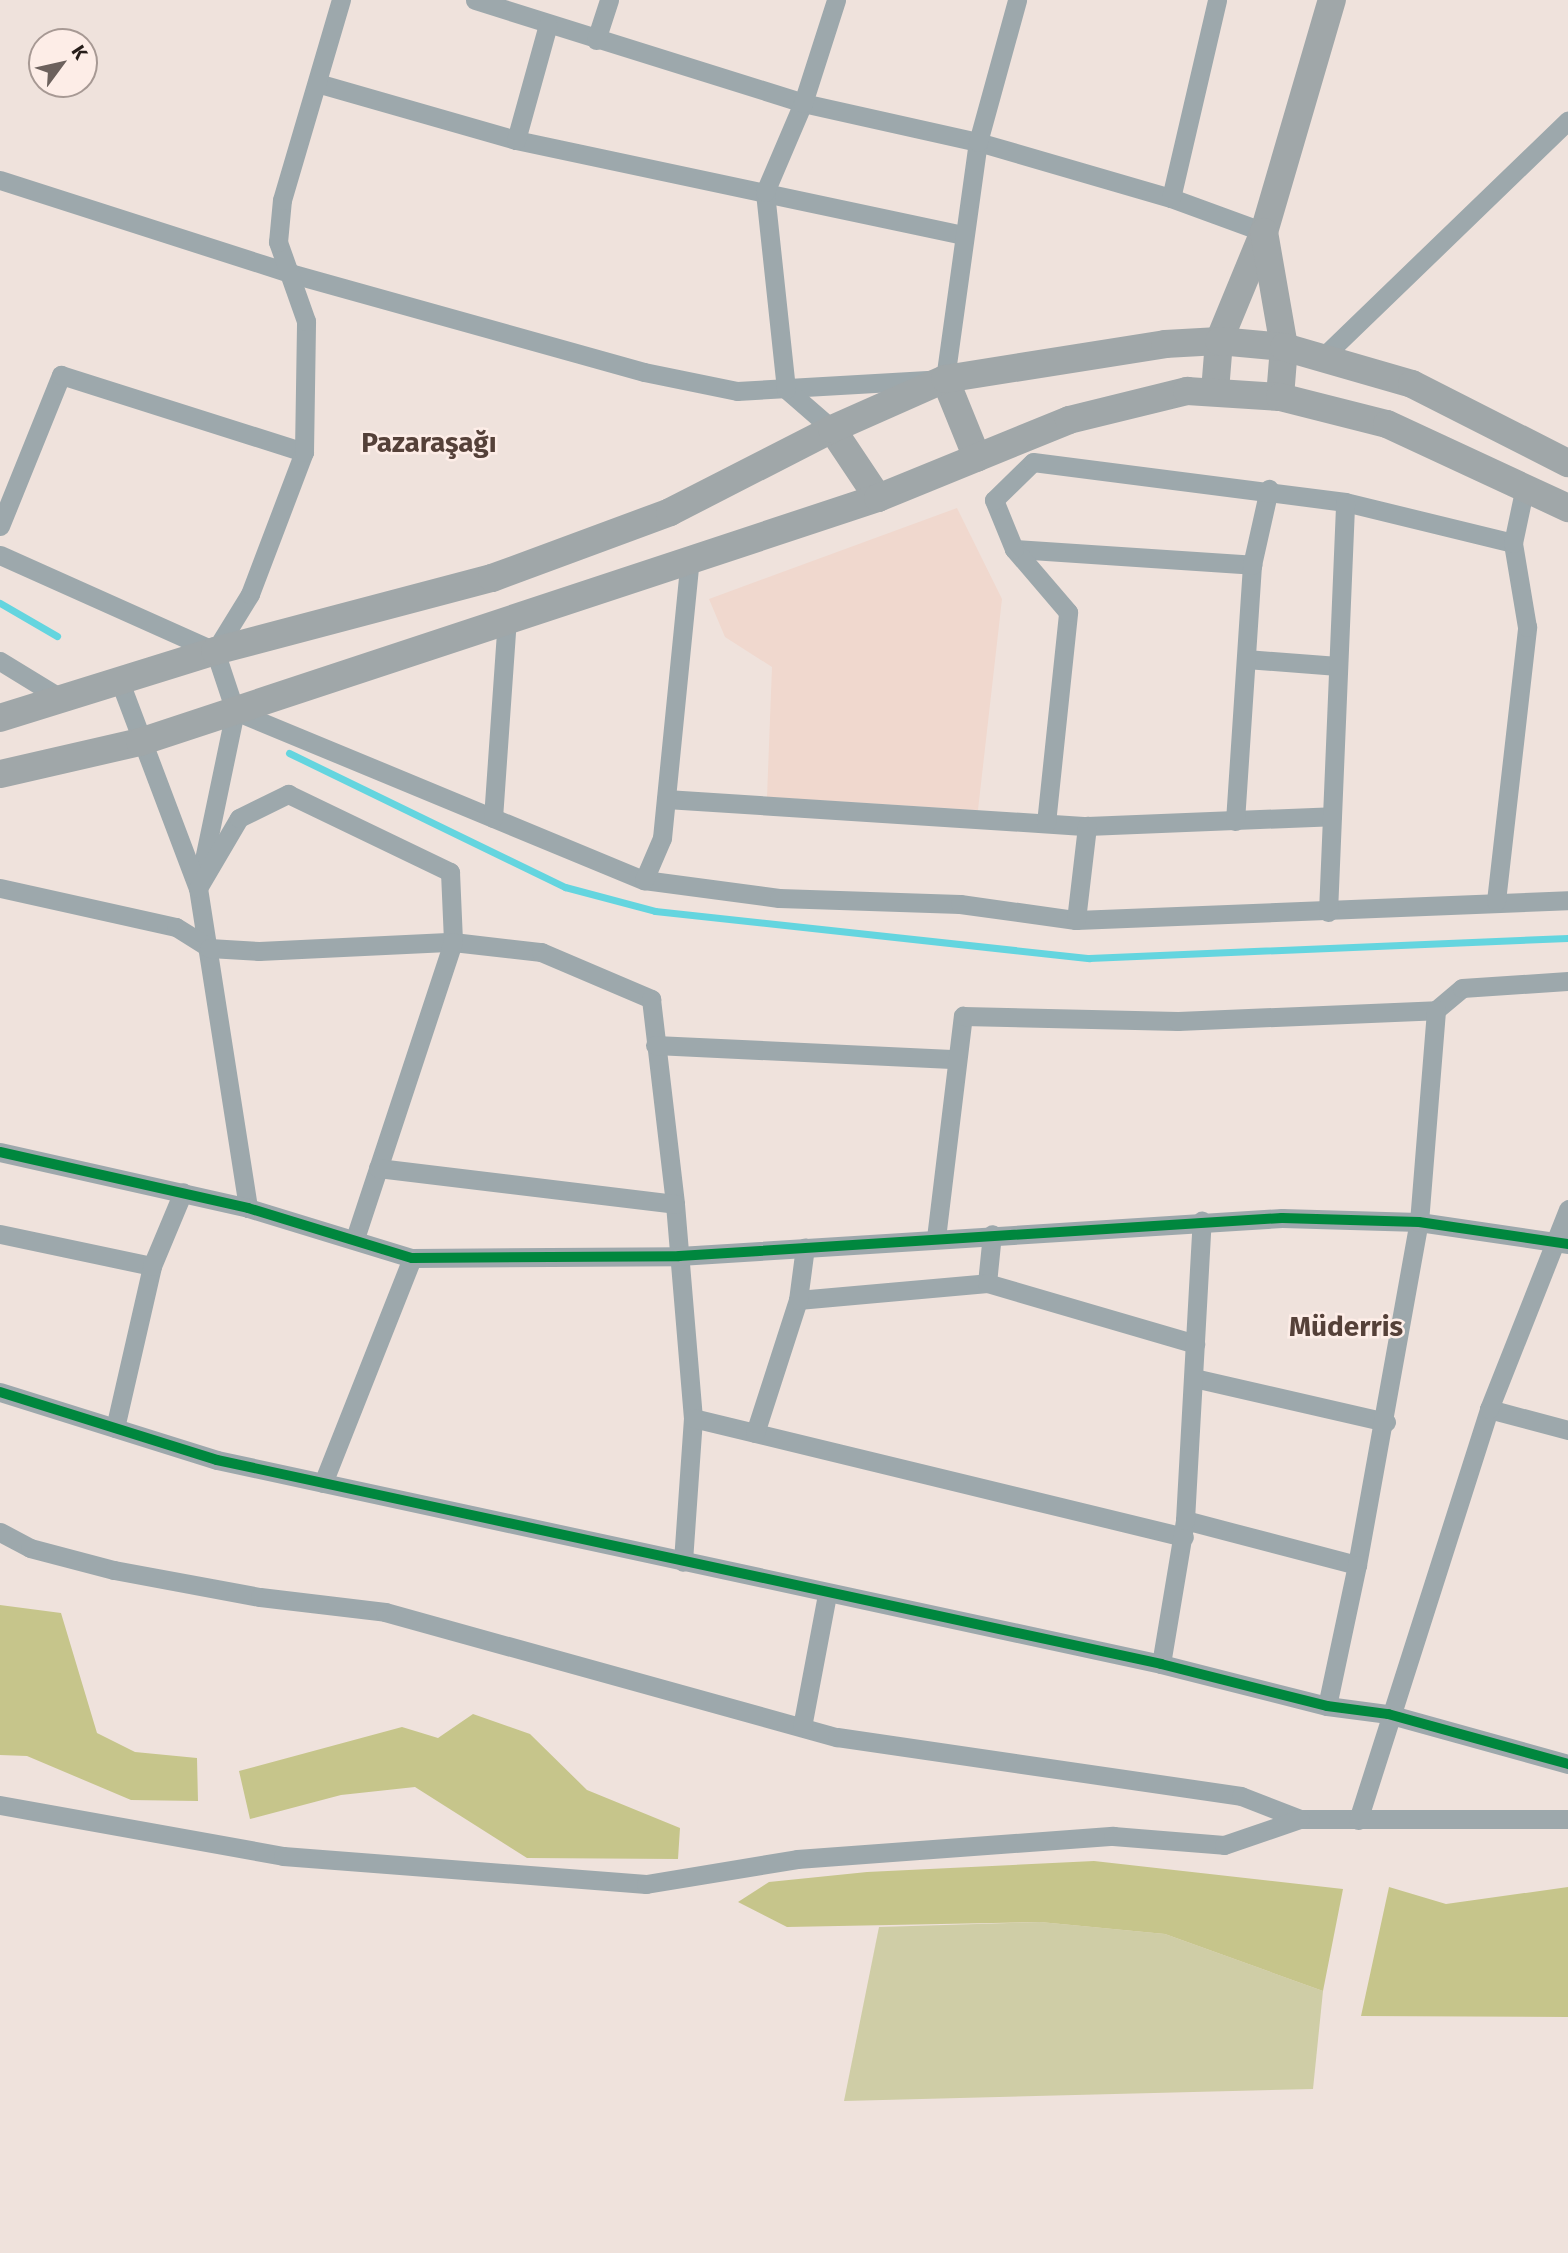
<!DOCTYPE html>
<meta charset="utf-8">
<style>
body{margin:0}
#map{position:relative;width:1568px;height:2253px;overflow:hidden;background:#efe2dc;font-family:"Fira Sans",sans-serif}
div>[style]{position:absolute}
.built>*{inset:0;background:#f0d8ce}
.green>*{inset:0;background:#cfcda6}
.forest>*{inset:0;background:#c6c58b}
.stream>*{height:7px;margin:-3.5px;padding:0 3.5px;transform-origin:3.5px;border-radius:3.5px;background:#64d5df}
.street>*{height:19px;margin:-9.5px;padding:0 9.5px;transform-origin:9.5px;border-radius:9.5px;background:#9da8ac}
.secondary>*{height:28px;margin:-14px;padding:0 14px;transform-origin:14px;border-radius:14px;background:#a0a7a9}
.cycleway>*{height:10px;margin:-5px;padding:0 5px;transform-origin:5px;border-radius:5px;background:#00873e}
span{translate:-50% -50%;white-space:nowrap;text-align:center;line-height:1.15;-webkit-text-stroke:5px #fdede7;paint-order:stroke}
.district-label{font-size:28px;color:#554139;font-weight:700}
.north{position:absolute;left:28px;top:28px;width:70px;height:70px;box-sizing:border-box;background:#fdede7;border:2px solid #a79994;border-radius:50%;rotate:57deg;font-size:19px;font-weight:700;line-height:28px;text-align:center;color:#251c18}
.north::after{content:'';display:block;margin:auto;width:24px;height:32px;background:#6c615d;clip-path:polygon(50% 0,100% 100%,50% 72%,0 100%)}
</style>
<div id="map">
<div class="built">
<i style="clip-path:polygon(957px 508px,1002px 599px,978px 810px,767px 797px,772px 667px,725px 637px,709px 599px)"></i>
</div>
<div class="green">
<i style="clip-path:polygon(1040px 1922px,1165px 1934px,1323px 1991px,1313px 2089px,844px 2101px,879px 1927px)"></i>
</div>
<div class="forest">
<i style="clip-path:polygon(0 1605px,61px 1613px,97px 1733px,135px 1752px,197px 1758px,198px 1801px,131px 1800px,27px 1756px,0 1755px)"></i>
<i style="clip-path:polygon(473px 1714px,530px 1734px,587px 1790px,680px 1828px,678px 1859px,527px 1858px,415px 1787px,341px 1795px,250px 1819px,239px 1771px,402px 1727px,438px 1738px)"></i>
<i style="clip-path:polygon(1094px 1861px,1343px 1889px,1323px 1991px,1165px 1934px,1040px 1922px,787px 1927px,738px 1902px,769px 1882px,867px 1872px)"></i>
<i style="clip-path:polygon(1389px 1887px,1446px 1904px,1568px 1887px,1568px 2017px,1361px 2016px)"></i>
</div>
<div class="stream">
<i style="left:0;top:603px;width:66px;rotate:30.1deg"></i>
<i style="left:289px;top:753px;width:307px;rotate:25.9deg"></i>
<i style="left:565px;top:887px;width:93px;rotate:14.9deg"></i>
<i style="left:655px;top:911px;width:437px;rotate:6.2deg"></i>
<i style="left:1089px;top:958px;width:479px;rotate:-2.4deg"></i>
</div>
<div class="street">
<i style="left:475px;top:0;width:344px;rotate:17.4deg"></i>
<i style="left:803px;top:103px;width:179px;rotate:12.6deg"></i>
<i style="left:978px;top:142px;width:201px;rotate:16.2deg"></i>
<i style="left:1171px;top:198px;width:99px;rotate:20.1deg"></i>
<i style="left:596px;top:40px;width:42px;rotate:-72deg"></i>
<i style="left:317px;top:83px;width:207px;rotate:16deg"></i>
<i style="left:516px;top:140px;width:457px;rotate:12deg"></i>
<i style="left:516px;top:140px;width:119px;rotate:-74.5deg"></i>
<i style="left:0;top:180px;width:308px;rotate:17.8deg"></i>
<i style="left:293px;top:274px;width:364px;rotate:15.6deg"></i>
<i style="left:644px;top:372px;width:95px;rotate:11.5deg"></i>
<i style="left:737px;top:391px;width:208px;rotate:-3.3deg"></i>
<i style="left:945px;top:379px;width:239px;rotate:-82.1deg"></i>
<i style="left:978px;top:142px;width:147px;rotate:-74.6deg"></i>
<i style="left:1171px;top:198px;width:203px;rotate:-76.9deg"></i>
<i style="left:1324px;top:356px;width:339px;rotate:-44deg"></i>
<i style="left:832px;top:429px;width:61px;rotate:-139deg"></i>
<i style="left:786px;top:389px;width:198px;rotate:-96.1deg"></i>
<i style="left:765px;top:192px;width:97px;rotate:-66.9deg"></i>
<i style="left:803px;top:103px;width:108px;rotate:-72.2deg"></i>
<i style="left:0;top:526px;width:163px;rotate:-68deg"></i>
<i style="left:61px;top:375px;width:255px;rotate:17.6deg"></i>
<i style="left:1014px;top:549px;width:239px;rotate:3.8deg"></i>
<i style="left:0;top:555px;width:235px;rotate:24.1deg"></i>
<i style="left:215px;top:651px;width:63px;rotate:71.6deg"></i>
<i style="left:235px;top:711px;width:167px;rotate:101.8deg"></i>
<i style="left:215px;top:651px;width:67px;rotate:-58.4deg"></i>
<i style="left:250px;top:594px;width:152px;rotate:-69.2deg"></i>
<i style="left:304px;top:452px;width:131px;rotate:-89.1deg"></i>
<i style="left:306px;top:321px;width:84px;rotate:-109.5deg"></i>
<i style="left:278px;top:242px;width:42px;rotate:-84.6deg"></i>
<i style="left:282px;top:200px;width:209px;rotate:-73.6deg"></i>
<i style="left:1246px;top:659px;width:92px;rotate:4.4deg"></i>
<i style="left:0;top:661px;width:73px;rotate:31.5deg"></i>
<i style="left:120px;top:682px;width:220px;rotate:69.3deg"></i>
<i style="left:198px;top:888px;width:324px;rotate:81.1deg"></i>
<i style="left:235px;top:711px;width:443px;rotate:22.5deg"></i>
<i style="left:644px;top:880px;width:136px;rotate:7.6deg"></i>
<i style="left:779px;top:898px;width:181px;rotate:1.9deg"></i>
<i style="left:960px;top:904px;width:117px;rotate:7.9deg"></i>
<i style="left:1076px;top:920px;width:492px;rotate:-2.3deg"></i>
<i style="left:666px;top:799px;width:422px;rotate:3.7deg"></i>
<i style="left:1087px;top:826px;width:245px;rotate:-2.3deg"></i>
<i style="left:493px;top:818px;width:199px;rotate:-86deg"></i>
<i style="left:1235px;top:821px;width:257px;rotate:-86.2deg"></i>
<i style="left:1252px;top:565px;width:78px;rotate:-77.4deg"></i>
<i style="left:1046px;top:823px;width:212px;rotate:-84deg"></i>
<i style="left:1068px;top:612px;width:83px;rotate:-130.6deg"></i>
<i style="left:1014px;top:549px;width:53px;rotate:-112.2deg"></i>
<i style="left:994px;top:500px;width:54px;rotate:-44.3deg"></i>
<i style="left:1033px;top:462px;width:315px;rotate:7.3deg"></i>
<i style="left:1345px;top:502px;width:173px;rotate:13.7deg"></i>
<i style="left:644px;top:880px;width:46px;rotate:-66.8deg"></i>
<i style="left:662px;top:838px;width:282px;rotate:-84.3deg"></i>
<i style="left:0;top:888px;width:180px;rotate:12.5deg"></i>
<i style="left:176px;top:927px;width:39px;rotate:32deg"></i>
<i style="left:209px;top:948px;width:50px;rotate:3.4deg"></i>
<i style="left:259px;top:951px;width:194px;rotate:-2.7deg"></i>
<i style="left:453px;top:942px;width:89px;rotate:6.5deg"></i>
<i style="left:541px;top:952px;width:120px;rotate:23.1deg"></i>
<i style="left:651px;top:999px;width:206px;rotate:83.3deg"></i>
<i style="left:675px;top:1204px;width:215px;rotate:85.2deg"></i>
<i style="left:693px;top:1418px;width:144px;rotate:94deg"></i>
<i style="left:198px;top:888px;width:81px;rotate:-59.6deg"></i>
<i style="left:239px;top:818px;width:55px;rotate:-26.1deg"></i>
<i style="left:288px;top:794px;width:180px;rotate:25.7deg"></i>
<i style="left:450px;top:872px;width:70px;rotate:87.5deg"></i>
<i style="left:453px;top:942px;width:312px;rotate:108.3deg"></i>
<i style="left:1496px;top:901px;width:276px;rotate:-83.5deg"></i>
<i style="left:1527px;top:627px;width:85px;rotate:-99.5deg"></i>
<i style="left:1513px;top:543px;width:53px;rotate:-78.1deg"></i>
<i style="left:1328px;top:912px;width:410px;rotate:-87.6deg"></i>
<i style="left:1076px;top:920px;width:95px;rotate:-83.3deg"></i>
<i style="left:655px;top:1045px;width:302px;rotate:2.7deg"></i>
<i style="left:0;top:1152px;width:254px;rotate:12.7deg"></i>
<i style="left:248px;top:1208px;width:171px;rotate:17deg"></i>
<i style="left:412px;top:1258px;width:267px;rotate:-0.4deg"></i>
<i style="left:679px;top:1256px;width:604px;rotate:-3.61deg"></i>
<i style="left:1282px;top:1218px;width:137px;rotate:1.7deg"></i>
<i style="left:1419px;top:1222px;width:151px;rotate:8.4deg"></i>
<i style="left:378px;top:1168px;width:299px;rotate:6.9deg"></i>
<i style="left:0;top:1234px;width:155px;rotate:11.9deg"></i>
<i style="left:936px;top:1238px;width:224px;rotate:-83.1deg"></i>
<i style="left:963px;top:1016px;width:215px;rotate:1.3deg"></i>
<i style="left:1178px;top:1021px;width:258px;rotate:-2.4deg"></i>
<i style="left:1436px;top:1010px;width:34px;rotate:-40deg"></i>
<i style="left:1462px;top:988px;width:106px;rotate:-3.8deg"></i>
<i style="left:987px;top:1283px;width:49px;rotate:-84.2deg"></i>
<i style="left:798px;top:1300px;width:190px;rotate:-5.1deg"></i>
<i style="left:987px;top:1283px;width:217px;rotate:16.3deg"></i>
<i style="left:1194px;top:1378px;width:197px;rotate:12.9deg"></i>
<i style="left:0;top:1392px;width:227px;rotate:17.4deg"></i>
<i style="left:217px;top:1460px;width:966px;rotate:12.19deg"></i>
<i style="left:1161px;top:1664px;width:171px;rotate:14.2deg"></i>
<i style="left:1327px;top:1706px;width:62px;rotate:7.5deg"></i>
<i style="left:1388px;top:1714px;width:187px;rotate:15.5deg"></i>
<i style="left:1489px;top:1409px;width:82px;rotate:14.9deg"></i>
<i style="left:693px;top:1418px;width:505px;rotate:13.62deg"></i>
<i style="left:115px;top:1428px;width:166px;rotate:-77.1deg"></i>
<i style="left:152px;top:1266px;width:80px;rotate:-67.3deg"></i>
<i style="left:755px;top:1433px;width:140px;rotate:-72.1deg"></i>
<i style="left:798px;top:1300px;width:53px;rotate:-82.5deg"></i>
<i style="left:323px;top:1483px;width:242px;rotate:-68.4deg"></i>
<i style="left:1185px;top:1520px;width:178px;rotate:14.7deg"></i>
<i style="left:1357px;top:1565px;width:349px;rotate:-79.8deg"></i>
<i style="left:1419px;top:1222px;width:213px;rotate:-85.4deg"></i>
<i style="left:0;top:1532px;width:34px;rotate:28deg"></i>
<i style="left:30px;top:1548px;width:87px;rotate:14.7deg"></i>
<i style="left:114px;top:1570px;width:148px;rotate:10.5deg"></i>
<i style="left:260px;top:1597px;width:126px;rotate:6.8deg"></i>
<i style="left:385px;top:1612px;width:469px;rotate:15.5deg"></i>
<i style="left:837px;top:1737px;width:408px;rotate:8.3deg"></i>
<i style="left:1241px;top:1796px;width:63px;rotate:21.3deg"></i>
<i style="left:1300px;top:1819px;width:268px"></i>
<i style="left:1161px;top:1664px;width:146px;rotate:-80.5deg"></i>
<i style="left:1185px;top:1520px;width:300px;rotate:-86.8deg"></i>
<i style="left:1327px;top:1706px;width:144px;rotate:-78deg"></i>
<i style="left:802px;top:1727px;width:134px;rotate:-79.3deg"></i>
<i style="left:0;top:1805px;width:288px;rotate:10.2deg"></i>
<i style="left:283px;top:1856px;width:364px;rotate:4.4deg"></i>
<i style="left:646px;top:1884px;width:153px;rotate:-9.4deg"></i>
<i style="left:797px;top:1859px;width:317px;rotate:-4.2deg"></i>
<i style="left:1113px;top:1836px;width:111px;rotate:4.6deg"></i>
<i style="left:1224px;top:1845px;width:80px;rotate:-18.9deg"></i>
<i style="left:1358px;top:1820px;width:431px;rotate:-72.3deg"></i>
<i style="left:1489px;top:1409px;width:215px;rotate:-68.4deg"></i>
</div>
<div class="secondary">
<i style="left:1264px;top:232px;width:242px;rotate:-73.7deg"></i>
<i style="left:945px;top:379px;width:85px;rotate:67.9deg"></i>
<i style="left:1215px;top:391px;width:50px;rotate:-85.4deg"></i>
<i style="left:1219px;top:341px;width:118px;rotate:-67.6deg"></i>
<i style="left:1264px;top:232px;width:117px;rotate:80.1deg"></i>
<i style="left:1284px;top:347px;width:50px;rotate:94.6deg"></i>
<i style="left:832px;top:429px;width:83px;rotate:56.3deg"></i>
<i style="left:0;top:718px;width:225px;rotate:-17.3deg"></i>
<i style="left:215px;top:651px;width:286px;rotate:-14.8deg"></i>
<i style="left:492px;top:578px;width:190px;rotate:-20.3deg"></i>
<i style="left:670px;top:512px;width:182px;rotate:-27.1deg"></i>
<i style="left:832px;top:429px;width:124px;rotate:-23.9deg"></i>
<i style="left:945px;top:379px;width:223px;rotate:-9deg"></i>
<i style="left:1165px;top:344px;width:54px;rotate:-3.2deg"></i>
<i style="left:1219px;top:341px;width:65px;rotate:5.3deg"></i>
<i style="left:1284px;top:347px;width:133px;rotate:16.1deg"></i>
<i style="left:1412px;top:384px;width:175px;rotate:26.9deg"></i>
<i style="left:0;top:774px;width:144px;rotate:-12.9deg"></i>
<i style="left:140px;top:742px;width:777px;rotate:-18.3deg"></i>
<i style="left:878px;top:498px;width:206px;rotate:-22.2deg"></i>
<i style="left:1069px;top:420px;width:122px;rotate:-13.8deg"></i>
<i style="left:1187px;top:391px;width:93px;rotate:3.7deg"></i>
<i style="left:1280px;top:397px;width:110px;rotate:14.2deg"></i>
<i style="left:1387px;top:424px;width:200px;rotate:24.9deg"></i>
</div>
<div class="cycleway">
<i style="left:0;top:1152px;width:254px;rotate:12.7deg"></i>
<i style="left:248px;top:1208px;width:171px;rotate:17deg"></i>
<i style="left:412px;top:1258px;width:267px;rotate:-0.4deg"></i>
<i style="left:679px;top:1256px;width:604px;rotate:-3.61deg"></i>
<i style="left:1282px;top:1218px;width:137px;rotate:1.7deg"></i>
<i style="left:1419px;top:1222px;width:151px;rotate:8.4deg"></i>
<i style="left:0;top:1392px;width:227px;rotate:17.4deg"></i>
<i style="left:217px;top:1460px;width:966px;rotate:12.19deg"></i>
<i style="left:1161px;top:1664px;width:171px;rotate:14.2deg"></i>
<i style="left:1327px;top:1706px;width:62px;rotate:7.5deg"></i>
<i style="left:1388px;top:1714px;width:187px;rotate:15.5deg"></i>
</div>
<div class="district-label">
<span style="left:429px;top:443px">Pazaraşağı</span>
<span style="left:1346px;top:1327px">Müderris</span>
</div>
<div class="north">K</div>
</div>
